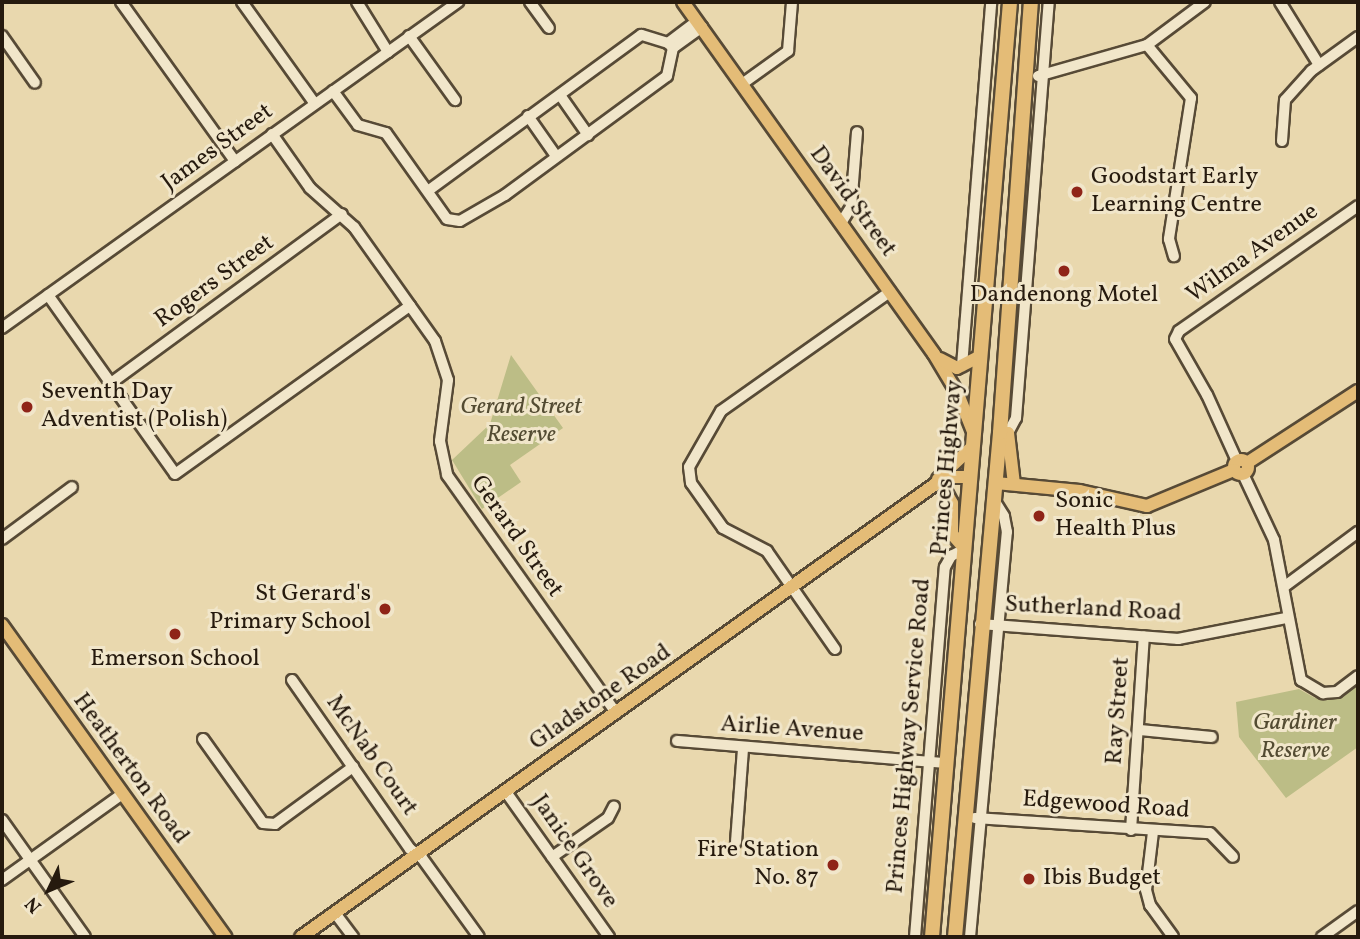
<!DOCTYPE html>
<style>
body{margin:0}
#map{position:relative;width:1360px;height:939px;overflow:hidden;background:#e9d8ae;font-family:Vollkorn,serif}
div>[style]{position:absolute}
.green>*{inset:0;background:#bcbd86}
.roads{filter:drop-shadow(2px 0 #574a36) drop-shadow(-2px 0 #574a36) drop-shadow(0 2px #574a36) drop-shadow(0 -2px #574a36)}
.minor>*{height:10px;margin:-5px;padding:0 5px;transform-origin:5px;border-radius:5px;background:#f1e6ca}
.major>*{height:12px;margin:-6px;padding:0 6px;transform-origin:6px;border-radius:6px;background:#e4bc77}
.major>.ring{margin:-6px;padding:0;box-sizing:content-box;background:none;border:12px solid #e4bc77;border-radius:50%}
.highway>*{height:14px;margin:-7px;padding:0 7px;transform-origin:7px;border-radius:7px;background:#e4bc77}
.dots>*{width:19px;height:19px;translate:-50% -50%;box-sizing:border-box;border:4px solid #f1e6ca;border-radius:50%}
span{translate:-50% -50%;white-space:nowrap;text-align:center;line-height:1.15;-webkit-text-stroke:6px #f1e6ca;paint-order:stroke}
.street-label{font-size:24px;color:#261a0e}
.poi-label{font-size:24px;color:#261a0e}
.left{translate:0 -50%;text-align:left}
.right{translate:-100% -50%;text-align:right}
.park-label{font-size:24px;color:#534b32;font-style:italic}
.frame{position:absolute;inset:0;border:4px solid #261a0e;pointer-events:none}
.north{position:absolute;left:14px;top:855px;width:70px;height:70px;-webkit-text-stroke:5px #f1e6ca;paint-order:stroke;rotate:226deg;font-size:19px;font-weight:700;line-height:28px;text-align:center;color:#261a0e}
.north::after{content:'';display:block;margin:auto;width:24px;height:32px;background:#261a0e;clip-path:polygon(50% 0,100% 100%,50% 72%,0 100%)}
</style>
<div id="map">
<div class="green">
<i style="clip-path:polygon(511px 355px,563px 428px,510px 465px,521px 482px,482px 509px,452px 460px,490px 424px)"></i>
<i style="clip-path:polygon(1358px 682px,1358px 747px,1286px 798px,1239px 737px,1236px 702px,1299px 689px,1315px 698px,1335px 696px)"></i>
</div>
<div class="roads">
<div class="minor">
<i style="left:121px;top:2px;width:196px;rotate:54.4deg"></i>
<i style="left:242px;top:2px;width:125px;rotate:54.4deg"></i>
<i style="left:357px;top:2px;width:59px;rotate:58.2deg"></i>
<i style="left:530px;top:2px;width:32px;rotate:54deg"></i>
<i style="left:1280px;top:2px;width:74px;rotate:58.2deg"></i>
<i style="left:2px;top:36px;width:57px;rotate:54.9deg"></i>
<i style="left:409px;top:36px;width:79px;rotate:54.3deg"></i>
<i style="left:668px;top:43px;width:36px;rotate:-37deg"></i>
<i style="left:1147px;top:45px;width:69px;rotate:50.3deg"></i>
<i style="left:1191px;top:98px;width:143px;rotate:98.9deg"></i>
<i style="left:1169px;top:239px;width:18px;rotate:74deg"></i>
<i style="left:673px;top:48px;width:36px;rotate:-36deg"></i>
<i style="left:1038px;top:76px;width:113px;rotate:-15.9deg"></i>
<i style="left:1147px;top:45px;width:72px;rotate:-36.6deg"></i>
<i style="left:742px;top:84px;width:57px;rotate:-35.7deg"></i>
<i style="left:788px;top:51px;width:49px;rotate:-85.3deg"></i>
<i style="left:333px;top:91px;width:42px;rotate:53.7deg"></i>
<i style="left:358px;top:125px;width:29px;rotate:16deg"></i>
<i style="left:386px;top:133px;width:105px;rotate:54.7deg"></i>
<i style="left:447px;top:219px;width:13px;rotate:9deg"></i>
<i style="left:460px;top:221px;width:52px;rotate:-30deg"></i>
<i style="left:505px;top:195px;width:201px;rotate:-36.3deg"></i>
<i style="left:667px;top:76px;width:29px;rotate:-78deg"></i>
<i style="left:673px;top:48px;width:7px;rotate:-135deg"></i>
<i style="left:668px;top:43px;width:28px;rotate:-163deg"></i>
<i style="left:641px;top:35px;width:263px;rotate:143.8deg"></i>
<i style="left:560px;top:95px;width:49px;rotate:55deg"></i>
<i style="left:528px;top:116px;width:49px;rotate:55deg"></i>
<i style="left:272px;top:134px;width:66px;rotate:54.9deg"></i>
<i style="left:310px;top:188px;width:59px;rotate:41.6deg"></i>
<i style="left:354px;top:227px;width:140px;rotate:54.6deg"></i>
<i style="left:435px;top:341px;width:41px;rotate:71.6deg"></i>
<i style="left:448px;top:380px;width:62px;rotate:97.5deg"></i>
<i style="left:440px;top:441px;width:35px;rotate:78deg"></i>
<i style="left:447px;top:475px;width:292px;rotate:54.6deg"></i>
<i style="left:1282px;top:141px;width:41px;rotate:-85.8deg"></i>
<i style="left:1285px;top:100px;width:39px;rotate:-48deg"></i>
<i style="left:1311px;top:71px;width:58px;rotate:-35.9deg"></i>
<i style="left:841px;top:223px;width:19px;rotate:-58deg"></i>
<i style="left:851px;top:207px;width:75px;rotate:-85.4deg"></i>
<i style="left:48px;top:295px;width:219px;rotate:54.6deg"></i>
<i style="left:175px;top:474px;width:289px;rotate:-35.6deg"></i>
<i style="left:2px;top:328px;width:561px;rotate:-35.56deg"></i>
<i style="left:962px;top:366px;width:365px;rotate:-85.4deg"></i>
<i style="left:111px;top:383px;width:286px;rotate:-36.2deg"></i>
<i style="left:1008px;top:433px;width:17px;rotate:-62deg"></i>
<i style="left:1016px;top:418px;width:417px;rotate:-85.5deg"></i>
<i style="left:1237px;top:461px;width:72px;rotate:-114.4deg"></i>
<i style="left:1207px;top:395px;width:64px;rotate:-119.7deg"></i>
<i style="left:1175px;top:339px;width:9px;rotate:-63deg"></i>
<i style="left:1179px;top:331px;width:218px;rotate:-34.9deg"></i>
<i style="left:1243px;top:474px;width:73px;rotate:64.8deg"></i>
<i style="left:1274px;top:540px;width:143px;rotate:79.1deg"></i>
<i style="left:1301px;top:680px;width:26px;rotate:31deg"></i>
<i style="left:1323px;top:693px;width:14px;rotate:-4deg"></i>
<i style="left:1337px;top:692px;width:26px;rotate:-37deg"></i>
<i style="left:2px;top:539px;width:87px;rotate:-36.6deg"></i>
<i style="left:1285px;top:586px;width:91px;rotate:-36.5deg"></i>
<i style="left:980px;top:624px;width:199px;rotate:4.3deg"></i>
<i style="left:1178px;top:639px;width:110px;rotate:-11deg"></i>
<i style="left:835px;top:649px;width:119px;rotate:-124.8deg"></i>
<i style="left:767px;top:551px;width:50px;rotate:-152.4deg"></i>
<i style="left:723px;top:528px;width:55px;rotate:-125.4deg"></i>
<i style="left:691px;top:483px;width:16px;rotate:-97deg"></i>
<i style="left:689px;top:467px;width:64px;rotate:-60.3deg"></i>
<i style="left:721px;top:411px;width:207px;rotate:-35.2deg"></i>
<i style="left:292px;top:680px;width:206px;rotate:55.1deg"></i>
<i style="left:410px;top:849px;width:15px;rotate:37deg"></i>
<i style="left:422px;top:858px;width:97px;rotate:54.2deg"></i>
<i style="left:1140px;top:730px;width:72px;rotate:5.6deg"></i>
<i style="left:203px;top:739px;width:103px;rotate:54.5deg"></i>
<i style="left:263px;top:823px;width:12px;rotate:5deg"></i>
<i style="left:275px;top:824px;width:97px;rotate:-36.2deg"></i>
<i style="left:677px;top:741px;width:271px;rotate:4.7deg"></i>
<i style="left:506px;top:792px;width:178px;rotate:54.6deg"></i>
<i style="left:975px;top:818px;width:235px;rotate:3.7deg"></i>
<i style="left:1210px;top:833px;width:33px;rotate:46deg"></i>
<i style="left:2px;top:820px;width:143px;rotate:54.6deg"></i>
<i style="left:1131px;top:830px;width:194px;rotate:-86.2deg"></i>
<i style="left:1153px;top:832px;width:58px;rotate:96.9deg"></i>
<i style="left:1146px;top:890px;width:16px;rotate:75deg"></i>
<i style="left:1150px;top:905px;width:39px;rotate:54deg"></i>
<i style="left:736px;top:842px;width:94px;rotate:-85.7deg"></i>
<i style="left:552px;top:857px;width:68px;rotate:-34.9deg"></i>
<i style="left:608px;top:818px;width:13px;rotate:-63deg"></i>
<i style="left:2px;top:880px;width:148px;rotate:-35.6deg"></i>
<i style="left:335px;top:913px;width:30px;rotate:53deg"></i>
<i style="left:915px;top:937px;width:371px;rotate:-85.4deg"></i>
<i style="left:945px;top:567px;width:13px;rotate:-61deg"></i>
<i style="left:951px;top:556px;width:16px;rotate:-27deg"></i>
<i style="left:970px;top:937px;width:407px;rotate:-84.8deg"></i>
<i style="left:1007px;top:532px;width:16px;rotate:-101deg"></i>
<i style="left:1004px;top:516px;width:19px;rotate:-122deg"></i>
<i style="left:1322px;top:937px;width:44px;rotate:-35.8deg"></i>
</div>
<div class="major">
<i style="left:683px;top:2px;width:432px;rotate:54.5deg"></i>
<i style="left:934px;top:354px;width:47px;rotate:59deg"></i>
<i style="left:958px;top:394px;width:43px;rotate:68.2deg"></i>
<i style="left:940px;top:359px;width:19px;rotate:28deg"></i>
<i style="left:957px;top:368px;width:25px;rotate:-27deg"></i>
<i style="left:1000px;top:433px;width:8px"></i>
<i style="left:1008px;top:433px;width:51px;rotate:83.3deg"></i>
<i class="ring" style="left:1234px;top:460px;width:2px;height:2px"></i>
<i style="left:1247px;top:463px;width:132px;rotate:-33deg"></i>
<i style="left:938px;top:479px;width:48px;rotate:-43.3deg"></i>
<i style="left:996px;top:483px;width:84px;rotate:5.4deg"></i>
<i style="left:1080px;top:491px;width:69px;rotate:12.6deg"></i>
<i style="left:1147px;top:506px;width:94px;rotate:-22.5deg"></i>
<i style="left:945px;top:490px;width:15px;rotate:62deg"></i>
<i style="left:952px;top:503px;width:31px;rotate:90deg"></i>
<i style="left:952px;top:534px;width:20px;rotate:49deg"></i>
<i style="left:2px;top:625px;width:384px;rotate:54.4deg"></i>
<i style="left:301px;top:937px;width:778px;rotate:-35.53deg"></i>
<i style="left:934px;top:485px;width:17px;rotate:-28deg"></i>
<i style="left:949px;top:477px;width:21px"></i>
</div>
<div class="highway">
<i style="left:932px;top:937px;width:938px;rotate:-85.23deg"></i>
<i style="left:955px;top:937px;width:506px;rotate:-84.9deg"></i>
<i style="left:1000px;top:433px;width:432px;rotate:-85.9deg"></i>
</div>
</div>
<div class="dots">
<i style="left:1077px;top:192px;background:#8f2418"></i>
<i style="left:1064px;top:271px;background:#8f2418"></i>
<i style="left:27px;top:407px;background:#8f2418"></i>
<i style="left:1039px;top:516px;background:#8f2418"></i>
<i style="left:385px;top:609px;background:#8f2418"></i>
<i style="left:175px;top:634px;background:#8f2418"></i>
<i style="left:833px;top:865px;background:#8f2418"></i>
<i style="left:1029px;top:879px;background:#8f2418"></i>
</div>
<div class="street-label">
<span style="left:218px;top:148px;rotate:-36deg">James Street</span>
<span style="left:852px;top:202px;rotate:54deg">David Street</span>
<span style="left:1253px;top:254px;rotate:-35deg">Wilma Avenue</span>
<span style="left:215px;top:282px;rotate:-36deg">Rogers Street</span>
<span style="left:948px;top:468px;rotate:-85deg">Princes Highway</span>
<span style="left:516px;top:537px;rotate:55deg">Gerard Street</span>
<span style="left:1093px;top:610px;rotate:3deg">Sutherland Road</span>
<span style="left:601px;top:698px;rotate:-35deg">Gladstone Road</span>
<span style="left:1119px;top:711px;rotate:-86deg">Ray Street</span>
<span style="left:792px;top:730px;rotate:4deg">Airlie Avenue</span>
<span style="left:910px;top:736px;rotate:-85deg">Princes Highway Service Road</span>
<span style="left:371px;top:756px;rotate:55deg">McNab Court</span>
<span style="left:130px;top:769px;rotate:54deg">Heatherton Road</span>
<span style="left:1106px;top:806px;rotate:4deg">Edgewood Road</span>
<span style="left:574px;top:852px;rotate:55deg">Janice Grove</span>
</div>
<div class="poi-label">
<span class="left" style="left:1091px;top:192px">Goodstart Early<br>Learning Centre</span>
<span style="left:1064px;top:296px">Dandenong Motel</span>
<span class="left" style="left:41px;top:407px">Seventh Day<br>Adventist (Polish)</span>
<span class="left" style="left:1055px;top:516px">Sonic<br>Health Plus</span>
<span class="right" style="left:371px;top:609px">St Gerard's<br>Primary School</span>
<span style="left:175px;top:660px">Emerson School</span>
<span class="right" style="left:819px;top:865px">Fire Station<br>No. 87</span>
<span class="left" style="left:1043px;top:879px">Ibis Budget</span>
</div>
<div class="park-label">
<span style="left:521px;top:422px">Gerard Street<br>Reserve</span>
<span style="left:1295px;top:738px">Gardiner<br>Reserve</span>
</div>
<div class="frame"></div>
<div class="north">N</div>
</div>
